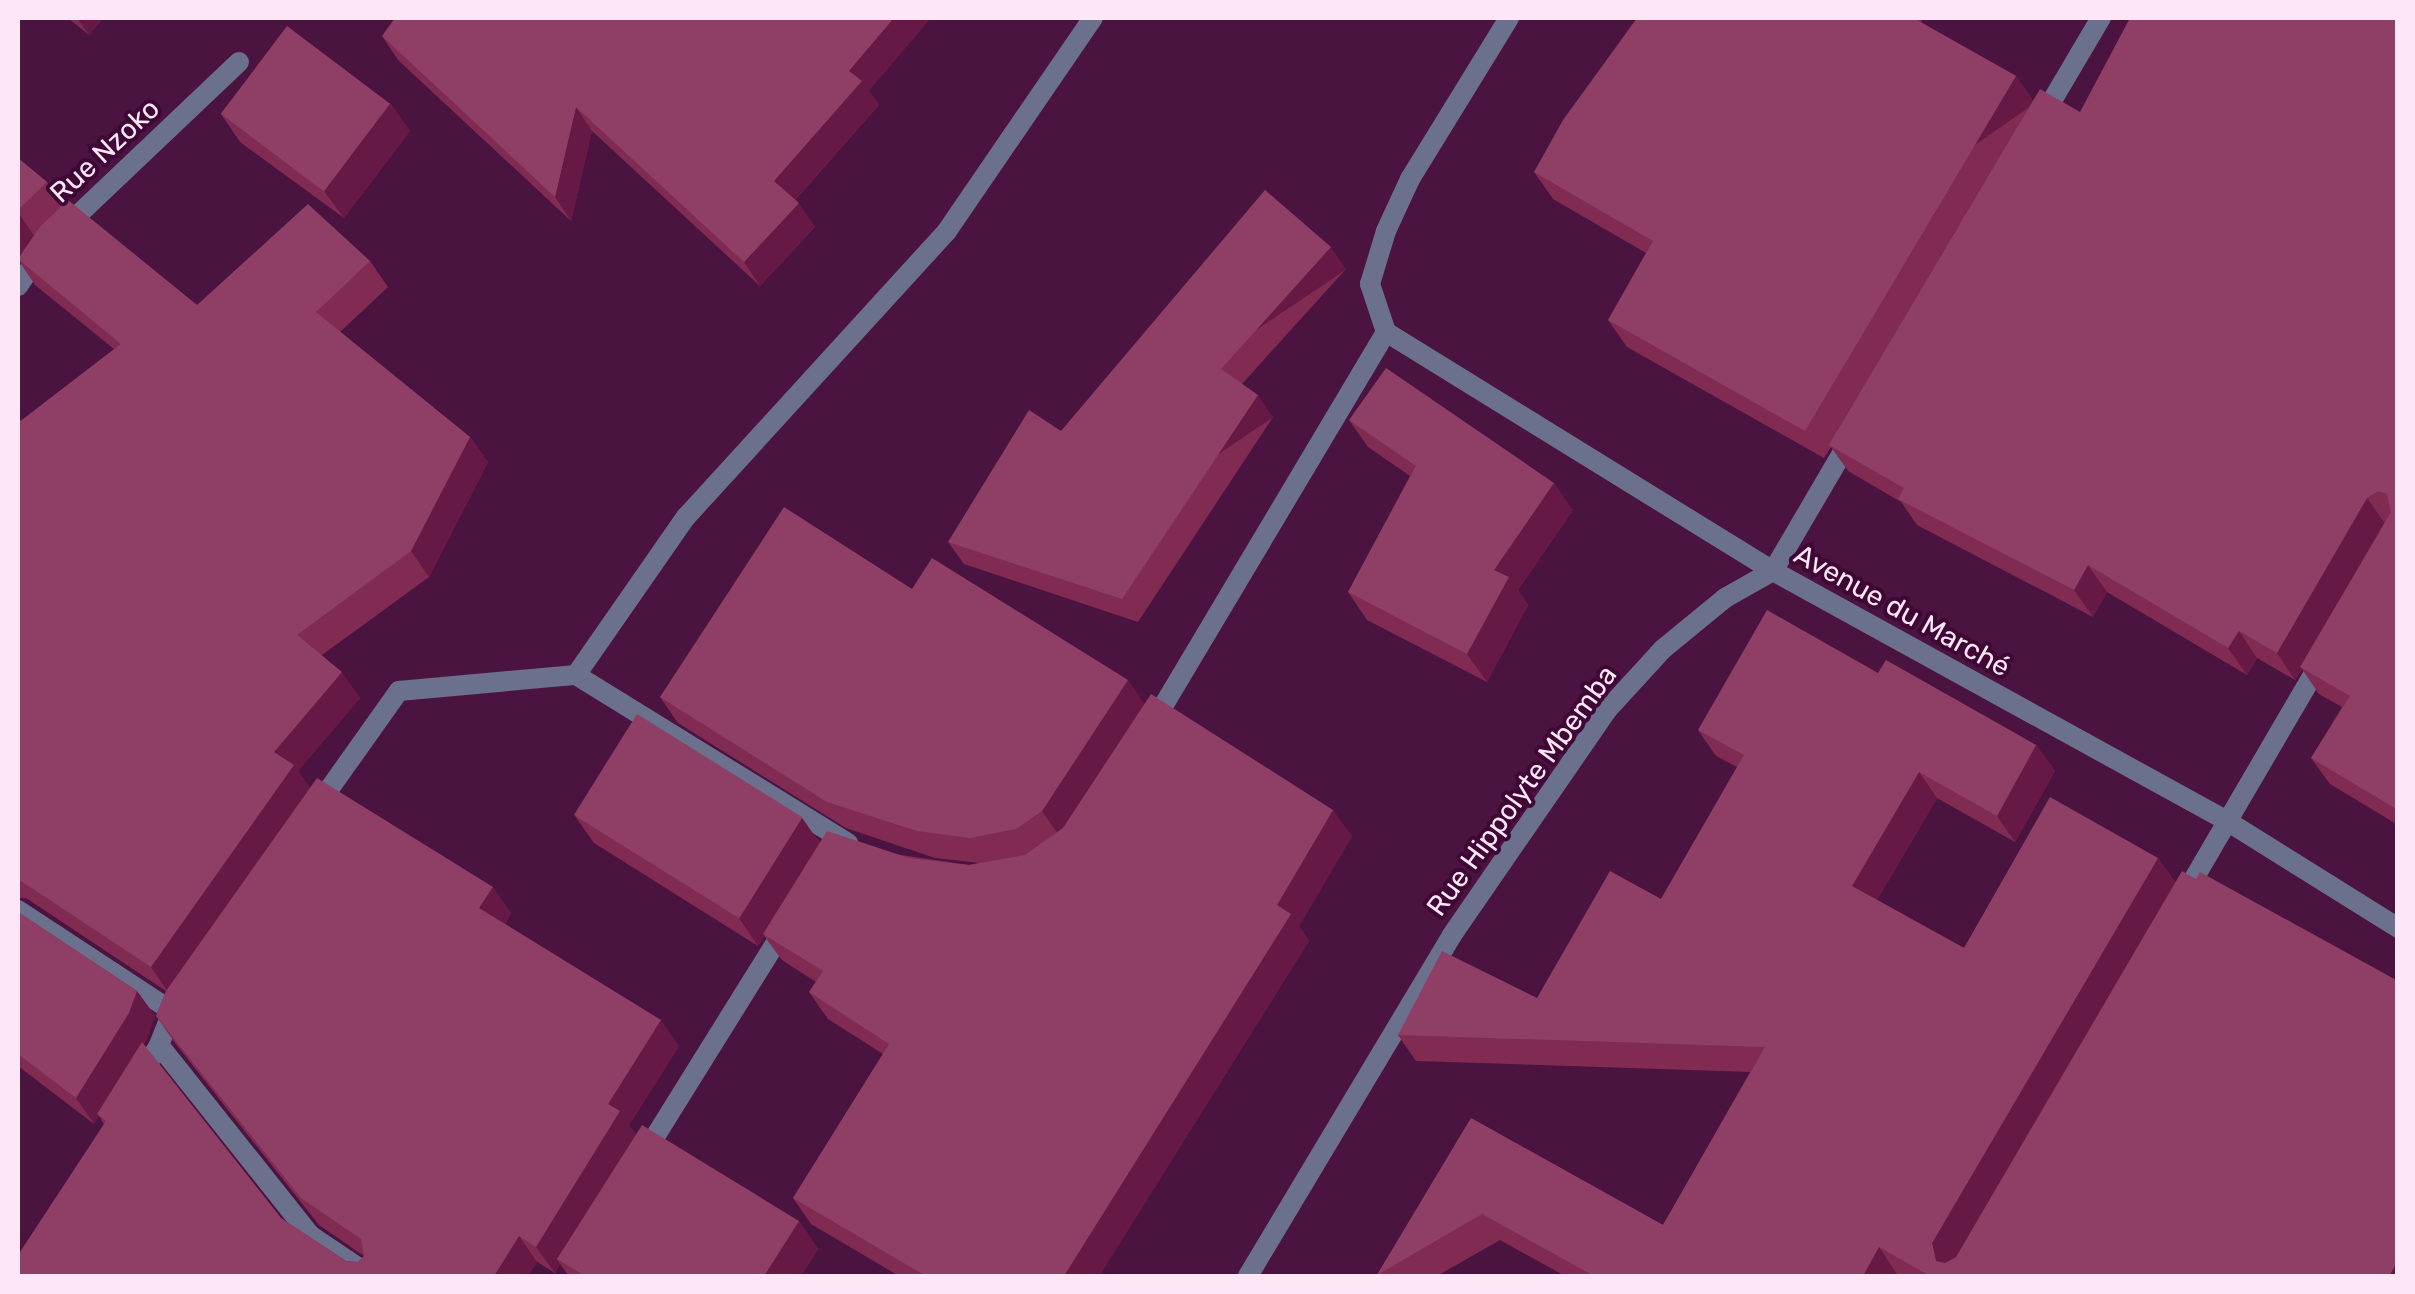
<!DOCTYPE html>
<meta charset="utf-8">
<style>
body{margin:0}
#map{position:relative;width:2415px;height:1294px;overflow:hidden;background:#4b1340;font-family:Rubik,sans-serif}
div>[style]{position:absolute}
.minor>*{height:20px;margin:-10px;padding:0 10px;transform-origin:10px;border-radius:10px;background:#6b708d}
.wall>*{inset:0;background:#812b53}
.shaded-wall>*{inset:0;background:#661944;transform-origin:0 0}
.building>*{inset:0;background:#8f3f65;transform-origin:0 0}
span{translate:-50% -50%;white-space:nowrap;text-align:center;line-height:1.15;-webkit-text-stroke:8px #3f0735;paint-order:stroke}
.street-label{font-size:28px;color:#fde7f6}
.frame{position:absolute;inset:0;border:20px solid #fde7f6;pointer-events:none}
</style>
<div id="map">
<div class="minor">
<i style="left:2040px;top:121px;width:120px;rotate:-59.4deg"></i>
<i style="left:62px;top:230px;width:244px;rotate:-43.5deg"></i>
<i style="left:18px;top:286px;width:42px;rotate:-55.6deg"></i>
<i style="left:1386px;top:332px;width:455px;rotate:31.7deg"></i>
<i style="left:1773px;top:571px;width:518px;rotate:28.84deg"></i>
<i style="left:2227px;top:821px;width:202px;rotate:32deg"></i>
<i style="left:576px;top:675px;width:320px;rotate:31.7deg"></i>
<i style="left:1153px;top:723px;width:455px;rotate:-59.2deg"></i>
<i style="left:1386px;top:332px;width:51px;rotate:-108.4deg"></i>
<i style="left:1370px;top:284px;width:55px;rotate:-73.2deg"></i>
<i style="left:1386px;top:231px;width:57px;rotate:-65.2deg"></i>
<i style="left:1410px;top:179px;width:189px;rotate:-58.4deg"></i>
<i style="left:315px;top:809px;width:145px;rotate:-54.6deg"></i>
<i style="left:399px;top:691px;width:178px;rotate:-5.2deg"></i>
<i style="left:576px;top:675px;width:193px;rotate:-55.2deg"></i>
<i style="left:686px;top:517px;width:387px;rotate:-47.6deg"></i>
<i style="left:947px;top:231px;width:258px;rotate:-55.6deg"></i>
<i style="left:2182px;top:899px;width:281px;rotate:-59.7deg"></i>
<i style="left:18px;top:910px;width:184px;rotate:33.3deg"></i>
<i style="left:159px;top:1045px;width:243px;rotate:51.5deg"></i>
<i style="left:310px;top:1235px;width:73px;rotate:33.9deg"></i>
<i style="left:138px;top:1079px;width:40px;rotate:-58deg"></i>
<i style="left:159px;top:1045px;width:41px;rotate:-68.5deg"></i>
<i style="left:643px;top:1156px;width:271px;rotate:-58.1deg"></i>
<i style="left:1248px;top:1276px;width:397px;rotate:-59.1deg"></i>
<i style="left:1452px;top:935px;width:275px;rotate:-55.4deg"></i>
<i style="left:1608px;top:709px;width:81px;rotate:-47.5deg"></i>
<i style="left:1663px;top:649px;width:80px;rotate:-39.4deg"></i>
<i style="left:1725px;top:598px;width:55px;rotate:-29.4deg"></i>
<i style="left:1773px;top:571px;width:154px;rotate:-59.6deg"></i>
</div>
<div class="wall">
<i style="clip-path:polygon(68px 18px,103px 18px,89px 35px)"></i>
<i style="clip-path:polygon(1637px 18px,1923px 18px,1921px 22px,2016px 76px,2033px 101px,2080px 112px,2398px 18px,2398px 825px,2330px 784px,2311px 758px,2342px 707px,2319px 694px,2302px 669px,2295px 680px,2257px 658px,2247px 675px,2107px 592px,2093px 617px,1917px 525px,1901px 502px,1848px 471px,1831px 447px,1824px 458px,1627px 347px,1608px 320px,1646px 253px,1553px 199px,1534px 172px)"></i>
<i style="clip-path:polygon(382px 36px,869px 91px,879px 105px,795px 200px,815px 227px,760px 286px,592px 131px,571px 221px,398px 60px)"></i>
<i style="clip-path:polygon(390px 103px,410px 131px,344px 218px,240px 142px,221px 114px)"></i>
<i style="clip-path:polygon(18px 158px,47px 182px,63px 205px,197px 305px,370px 261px,388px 287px,340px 332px,470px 437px,488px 462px,429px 577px,322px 655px,360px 698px,298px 771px,310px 788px,511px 913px,505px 924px,679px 1046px,629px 1125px,636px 1135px,799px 1221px,818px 1249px,801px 1276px,569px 1276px,560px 1264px,555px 1273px,537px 1262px,528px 1276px,18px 1276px,104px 1124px,99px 1116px,94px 1124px,18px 1066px,18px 912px,137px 991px,155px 1016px,143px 1044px,281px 1218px,346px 1261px,358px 1262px,364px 1256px,319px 1225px,175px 1043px,156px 1016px,166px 991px,26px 898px,18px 898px,18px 423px,114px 349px,35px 285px,19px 261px,18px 262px)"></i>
<i style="clip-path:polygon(1346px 269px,1242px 384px,1273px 417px,1138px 622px,964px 564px,948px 542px,1061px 431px)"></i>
<i style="clip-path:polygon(1349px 420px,1573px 510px,1518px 590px,1528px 605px,1487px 682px,1367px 620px,1348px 592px,1410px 476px,1368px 447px)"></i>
<i style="clip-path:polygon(912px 589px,1145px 704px,1352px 836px,1299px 926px,1309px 941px,1099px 1276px,899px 1276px,811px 1224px,793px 1198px,883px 1054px,828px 1019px,809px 992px,816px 982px,782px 960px,764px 936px,758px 946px,594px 843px,575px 816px,802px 818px,820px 843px,969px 865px,980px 863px,935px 858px,846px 828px,678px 723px,660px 697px)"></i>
<i style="clip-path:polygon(1878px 673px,2036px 745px,2055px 771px,2015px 842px,1937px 798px,1877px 900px,1964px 948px,2158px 858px,2175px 882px,2398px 1276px,1903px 1276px,1897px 1274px,1896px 1276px,1565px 1276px,1500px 1240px,1437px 1276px,1378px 1276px,1377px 1275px,1471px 1118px,1663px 1225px,1750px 1072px,1416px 1061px,1398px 1035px,1537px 998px,1661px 899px,1737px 767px,1716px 756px,1698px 730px)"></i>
</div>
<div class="shaded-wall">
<i style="clip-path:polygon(77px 18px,103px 18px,89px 35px)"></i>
<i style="clip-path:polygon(894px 18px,931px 18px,869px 91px,879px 105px,791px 204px,774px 181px,849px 71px)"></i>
<i style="left:2016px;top:76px;width:33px;height:413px;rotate:55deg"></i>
<i style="clip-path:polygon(390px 103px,410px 131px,344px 218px,324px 191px)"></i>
<i style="clip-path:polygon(576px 107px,592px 131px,571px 221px,555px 197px)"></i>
<i style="clip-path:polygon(799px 203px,815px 227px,760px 286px,744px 262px)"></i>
<i style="clip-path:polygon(18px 212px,35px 237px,18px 262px)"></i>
<i style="left:1331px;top:247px;width:27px;height:164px;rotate:56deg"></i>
<i style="left:1258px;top:395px;width:27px;height:245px;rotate:56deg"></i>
<i style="clip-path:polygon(470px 437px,488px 462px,429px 577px,411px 551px)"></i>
<i style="clip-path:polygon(1554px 483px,1573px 510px,1518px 590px,1528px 605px,1487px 682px,1467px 654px,1494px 570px)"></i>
<i style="clip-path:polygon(2367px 498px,2386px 525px,2295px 680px,2277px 653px)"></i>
<i style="clip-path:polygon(2088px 565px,2107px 592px,2093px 617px,2074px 590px)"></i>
<i style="clip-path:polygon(2239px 631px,2257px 658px,2247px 675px,2228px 648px)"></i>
<i style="clip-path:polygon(342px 672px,360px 698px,298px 771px,312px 790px,168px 992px,151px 967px,274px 752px)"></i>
<i style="clip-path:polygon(1128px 680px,1146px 706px,1060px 837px,1042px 811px)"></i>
<i style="clip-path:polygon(2036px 745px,2055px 771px,2015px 842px,1997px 816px)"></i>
<i style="clip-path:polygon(1919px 772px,1937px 798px,1870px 912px,1852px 886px)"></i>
<i style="clip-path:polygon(1333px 810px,1352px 836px,1299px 926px,1309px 941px,1099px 1276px,1064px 1276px,1277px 905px)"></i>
<i style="clip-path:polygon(802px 818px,821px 845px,758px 946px,739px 918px)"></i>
<i style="clip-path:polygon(2158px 858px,2176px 884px,1950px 1269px,1936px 1261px,1932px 1243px)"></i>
<i style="clip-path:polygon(493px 887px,511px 913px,498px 935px,479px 908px)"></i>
<i style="clip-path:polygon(137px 991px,155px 1016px,147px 1039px,94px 1124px,76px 1098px)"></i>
<i style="clip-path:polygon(661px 1020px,679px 1046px,629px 1125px,638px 1138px,557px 1259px,560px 1264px,555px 1273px,536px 1247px,608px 1104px)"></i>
<i style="clip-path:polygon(799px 1221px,818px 1249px,801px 1276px,764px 1276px)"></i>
<i style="clip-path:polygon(519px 1236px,537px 1262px,528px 1276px,494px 1276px)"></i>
<i style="clip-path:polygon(1879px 1247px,1897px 1274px,1896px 1276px,1863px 1276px)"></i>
<i style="clip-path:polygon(2398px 1261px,2398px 1276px,2389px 1276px)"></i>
</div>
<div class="building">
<i style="clip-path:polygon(395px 18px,894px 18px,849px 71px,862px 81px,774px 181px,799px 203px,744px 262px,576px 107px,555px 197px,382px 36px)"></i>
<i style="clip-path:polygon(1637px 18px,1913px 18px,2016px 76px,1805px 431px,1608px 320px,1653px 241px,1534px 172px,1563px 120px)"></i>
<i style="clip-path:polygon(2130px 18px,2398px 18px,2398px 810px,2311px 758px,2350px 696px,2300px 667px,2391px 512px,2387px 494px,2378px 491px,2367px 498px,2277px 653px,2239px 631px,2228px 648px,2088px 565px,2074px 590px,1898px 499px,1904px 488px,1829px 445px,2040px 89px,2080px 112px)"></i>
<i style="left:287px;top:26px;width:129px;height:110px;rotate:37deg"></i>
<i style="clip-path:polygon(18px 158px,47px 182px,18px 210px)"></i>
<i style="clip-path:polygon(1265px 190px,1331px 247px,1221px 369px,1258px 395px,1122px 599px,948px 542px,1029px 410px,1061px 431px)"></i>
<i style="clip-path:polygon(68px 200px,197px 305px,308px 204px,370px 261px,316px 312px,470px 437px,411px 551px,297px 635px,342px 672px,274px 752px,294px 765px,151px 967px,18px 879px,18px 423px,121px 344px,18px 259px,39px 228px)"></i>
<i style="clip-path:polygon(1386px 368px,1554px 483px,1494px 570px,1509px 577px,1467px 654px,1348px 592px,1416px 466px,1349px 420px)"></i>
<i style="clip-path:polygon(784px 507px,912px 589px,932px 558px,1128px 680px,1042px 811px,1016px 829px,970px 838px,917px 831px,827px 802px,660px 697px)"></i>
<i style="clip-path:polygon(1767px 610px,1878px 673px,1886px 660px,2036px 745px,1997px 816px,1919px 772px,1852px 886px,1964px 948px,2050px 797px,2158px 858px,1932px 1243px,1936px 1261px,1945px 1263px,1956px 1257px,2182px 871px,2196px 879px,2200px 872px,2398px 981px,2398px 1261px,2389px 1276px,1930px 1276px,1879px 1247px,1863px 1276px,1594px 1276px,1482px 1214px,1377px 1275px,1471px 1118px,1663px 1225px,1765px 1047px,1398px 1035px,1442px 951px,1537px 998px,1610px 871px,1661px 899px,1744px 755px,1698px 730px)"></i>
<i style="clip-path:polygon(1151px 694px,1333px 810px,1277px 905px,1291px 914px,1064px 1276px,926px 1276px,793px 1198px,889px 1044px,809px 992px,823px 971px,763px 934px,827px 831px,909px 858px,969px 865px,1025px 855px,1063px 828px)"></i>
<i style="left:637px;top:714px;width:195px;height:119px;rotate:32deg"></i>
<i style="clip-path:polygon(317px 778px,493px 887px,479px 908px,661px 1020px,608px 1104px,620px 1111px,536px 1247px,519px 1236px,494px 1276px,18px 1276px,18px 1255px,106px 1121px,97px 1114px,142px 1042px,281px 1218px,346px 1261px,358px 1262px,364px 1256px,361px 1239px,301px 1198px,156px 1016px,166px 991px)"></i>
<i style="clip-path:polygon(18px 912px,137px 991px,129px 1013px,76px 1098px,18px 1054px)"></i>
<i style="clip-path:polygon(642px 1125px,799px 1221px,764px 1276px,585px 1276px,557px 1259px)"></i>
</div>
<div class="street-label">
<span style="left:105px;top:151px;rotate:-43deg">Rue Nzoko</span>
<span style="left:1902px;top:611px;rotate:29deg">Avenue du Marché</span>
<span style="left:1522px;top:791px;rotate:-54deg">Rue Hippolyte Mbemba</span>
</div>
<div class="frame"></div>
</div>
